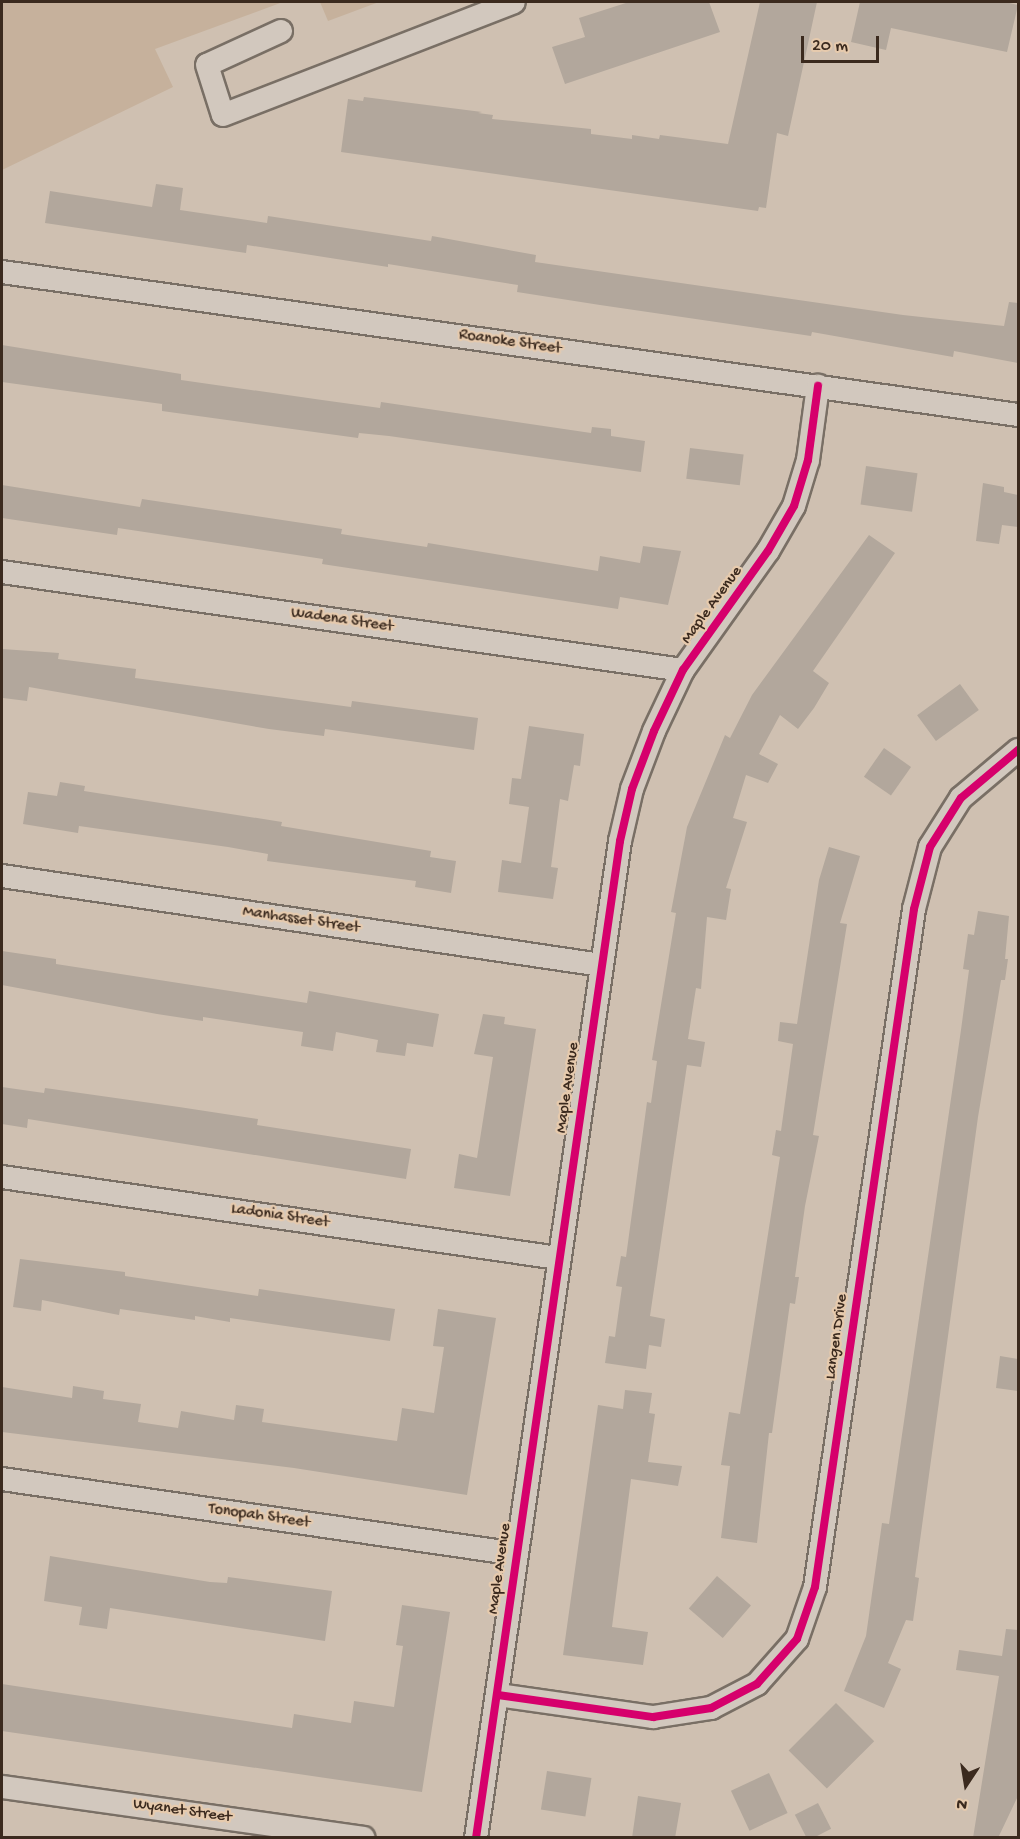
<!DOCTYPE html>
<style>
body{margin:0}
#map{position:relative;width:1020px;height:1839px;overflow:hidden;background:#cfc0b1;font-family:"Gochi Hand",sans-serif}
div>[style]{position:absolute}
.green>*{inset:0;background:#c6b19c}
.building>*{inset:0;background:#b2a79c;transform-origin:0 0}
.roads{filter:drop-shadow(2px 0 #796f65) drop-shadow(-2px 0 #796f65) drop-shadow(0 2px #796f65) drop-shadow(0 -2px #796f65)}
.minor>*{height:22px;margin:-11px;padding:0 11px;transform-origin:11px;border-radius:11px;background:#d2c8be}
.cycleway>*{height:8px;margin:-4px;padding:0 4px;transform-origin:4px;border-radius:4px;background:#d6006c}
span{translate:-50% -50%;white-space:nowrap;text-align:center;line-height:1.15;-webkit-text-stroke:4.5px #e6caad;paint-order:stroke}
.street-label{font-size:16px;color:#3b2a1e}
.frame{position:absolute;inset:0;border:3px solid #3b2a1e;pointer-events:none}
.north{position:absolute;left:936px;top:1755px;width:60px;height:60px;-webkit-text-stroke:4px #e6caad;paint-order:stroke;rotate:192deg;font-size:16px;font-weight:700;line-height:24px;text-align:center;color:#3b2a1e}
.north::after{content:'';display:block;margin:auto;width:21px;height:27px;background:#3b2a1e;clip-path:polygon(50% 0,100% 100%,50% 72%,0 100%)}
.scale{position:absolute;left:801px;top:36px;width:78px;height:27px;box-sizing:border-box;border:3px solid #3b2a1e;border-top:0;padding-left:8px;font-size:18px;line-height:21px;white-space:nowrap;color:#3b2a1e;-webkit-text-stroke:4px #e6caad;paint-order:stroke}
</style>
<div id="map">
<div class="green">
<i style="clip-path:polygon(2px 2px,283px 2px,155px 49px,173px 87px,2px 170px)"></i>
<i style="clip-path:polygon(320px 2px,379px 2px,328px 21px)"></i>
</div>
<div class="building">
<i style="clip-path:polygon(629px 2px,709px 2px,720px 32px,565px 84px,552px 47px,585px 37px,579px 18px)"></i>
<i style="clip-path:polygon(760px 2px,817px 2px,788px 136px,777px 133px,766px 208px,759px 207px,758px 211px,341px 152px,348px 99px,363px 101px,364px 97px,482px 112px,478px 113px,493px 115px,492px 119px,591px 129px,591px 134px,632px 139px,632px 135px,659px 139px,660px 135px,728px 144px)"></i>
<i style="clip-path:polygon(860px 2px,1005px 2px,1018px 5px,1007px 52px,891px 28px,886px 50px,851px 42px)"></i>
<i style="clip-path:polygon(156px 184px,183px 188px,180px 210px,267px 223px,268px 216px,431px 241px,432px 236px,536px 255px,535px 262px,903px 315px,1004px 326px,1009px 302px,1018px 303px,1018px 363px,954px 351px,953px 357px,812px 332px,811px 336px,600px 305px,517px 292px,518px 285px,388px 264px,388px 267px,247px 245px,246px 253px,45px 223px,50px 191px,152px 207px)"></i>
<i style="clip-path:polygon(2px 345px,181px 374px,181px 380px,322px 400px,380px 408px,381px 402px,591px 433px,592px 427px,611px 429px,611px 436px,645px 441px,641px 472px,389px 436px,359px 433px,358px 438px,162px 411px,162px 404px,2px 382px)"></i>
<i style="left:690px;top:448px;width:54px;height:31px;rotate:7deg"></i>
<i style="left:866px;top:466px;width:52px;height:39px;rotate:8deg"></i>
<i style="clip-path:polygon(983px 483px,1004px 487px,1004px 492px,1018px 495px,1018px 527px,1002px 525px,999px 544px,976px 541px)"></i>
<i style="clip-path:polygon(2px 485px,140px 507px,142px 499px,342px 529px,341px 534px,427px 547px,428px 543px,598px 571px,600px 556px,640px 563px,643px 546px,681px 551px,668px 605px,620px 597px,618px 609px,322px 564px,323px 559px,118px 528px,117px 535px,2px 518px)"></i>
<i style="clip-path:polygon(869px 535px,895px 553px,813px 671px,829px 683px,814px 708px,798px 729px,780px 715px,759px 754px,778px 764px,768px 783px,746px 775px,733px 818px,747px 822px,726px 888px,731px 889px,726px 920px,707px 917px,701px 989px,696px 988px,688px 1039px,705px 1042px,701px 1067px,687px 1065px,650px 1316px,665px 1319px,661px 1347px,649px 1345px,646px 1369px,605px 1363px,609px 1336px,615px 1337px,622px 1287px,616px 1286px,621px 1256px,626px 1257px,647px 1102px,651px 1103px,657px 1061px,652px 1060px,676px 913px,671px 912px,687px 827px,725px 735px,730px 738px,752px 695px)"></i>
<i style="clip-path:polygon(2px 649px,59px 653px,58px 659px,136px 669px,135px 678px,351px 707px,352px 701px,478px 718px,474px 750px,325px 729px,324px 736px,269px 729px,29px 687px,27px 701px,3px 698px)"></i>
<i style="left:960px;top:684px;width:32px;height:53px;rotate:54deg"></i>
<i style="clip-path:polygon(529px 726px,584px 734px,580px 766px,574px 765px,568px 801px,560px 799px,551px 867px,558px 868px,553px 899px,498px 892px,502px 860px,521px 863px,529px 807px,509px 804px,512px 778px,521px 779px)"></i>
<i style="left:884px;top:748px;width:33px;height:35px;rotate:35deg"></i>
<i style="clip-path:polygon(60px 782px,85px 786px,84px 791px,282px 822px,281px 826px,431px 851px,430px 857px,456px 861px,451px 893px,415px 887px,416px 881px,267px 861px,268px 854px,228px 847px,79px 826px,78px 833px,23px 824px,28px 792px,57px 796px)"></i>
<i style="clip-path:polygon(829px 847px,860px 856px,840px 923px,847px 924px,813px 1135px,819px 1136px,805px 1206px,795px 1277px,799px 1277px,795px 1304px,790px 1303px,772px 1433px,769px 1433px,757px 1543px,721px 1538px,730px 1466px,721px 1465px,729px 1412px,740px 1414px,780px 1157px,772px 1155px,776px 1130px,781px 1131px,793px 1044px,778px 1041px,780px 1022px,797px 1024px,819px 880px)"></i>
<i style="clip-path:polygon(978px 911px,1009px 916px,1005px 959px,1008px 959px,1005px 980px,1001px 980px,978px 1117px,915px 1577px,919px 1578px,913px 1621px,906px 1620px,888px 1663px,901px 1669px,884px 1708px,844px 1691px,866px 1636px,882px 1523px,889px 1524px,961px 1030px,969px 970px,963px 969px,968px 934px,974px 935px)"></i>
<i style="clip-path:polygon(2px 951px,56px 959px,56px 964px,307px 1003px,309px 991px,439px 1014px,433px 1047px,407px 1043px,405px 1056px,376px 1052px,378px 1040px,336px 1032px,333px 1051px,301px 1046px,303px 1032px,203px 1017px,203px 1021px,157px 1014px,2px 985px)"></i>
<i style="clip-path:polygon(483px 1014px,505px 1017px,504px 1024px,536px 1029px,510px 1196px,454px 1188px,459px 1154px,477px 1158px,493px 1057px,474px 1054px)"></i>
<i style="clip-path:polygon(2px 1087px,44px 1093px,45px 1088px,179px 1107px,258px 1119px,257px 1125px,411px 1149px,406px 1179px,28px 1119px,27px 1128px,2px 1124px)"></i>
<i style="clip-path:polygon(20px 1259px,125px 1272px,125px 1276px,258px 1296px,259px 1289px,395px 1309px,390px 1341px,230px 1318px,230px 1322px,195px 1316px,195px 1320px,120px 1309px,119px 1315px,42px 1300px,41px 1311px,13px 1307px)"></i>
<i style="clip-path:polygon(438px 1309px,496px 1318px,467px 1495px,294px 1468px,2px 1432px,2px 1387px,72px 1398px,73px 1386px,104px 1391px,103px 1399px,141px 1404px,138px 1422px,178px 1428px,181px 1411px,234px 1420px,236px 1405px,264px 1409px,262px 1422px,397px 1441px,402px 1408px,434px 1413px,444px 1347px,433px 1346px)"></i>
<i style="clip-path:polygon(1000px 1356px,1018px 1359px,1018px 1391px,996px 1388px)"></i>
<i style="clip-path:polygon(625px 1390px,652px 1393px,649px 1413px,655px 1414px,648px 1462px,682px 1466px,678px 1486px,631px 1479px,612px 1627px,648px 1632px,643px 1665px,563px 1655px,598px 1405px,623px 1409px)"></i>
<i style="clip-path:polygon(50px 1556px,210px 1582px,227px 1583px,228px 1577px,332px 1591px,325px 1641px,110px 1608px,107px 1629px,79px 1625px,82px 1607px,44px 1601px)"></i>
<i style="left:717px;top:1576px;width:45px;height:43px;rotate:41deg"></i>
<i style="clip-path:polygon(402px 1605px,450px 1612px,422px 1792px,2px 1731px,2px 1684px,292px 1728px,294px 1714px,351px 1723px,354px 1701px,394px 1707px,403px 1646px,396px 1645px)"></i>
<i style="clip-path:polygon(1006px 1629px,1018px 1630px,1018px 1796px,998px 1838px,973px 1838px,999px 1676px,956px 1670px,959px 1650px,1002px 1656px)"></i>
<i style="left:836px;top:1703px;width:54px;height:67px;rotate:45deg"></i>
<i style="left:547px;top:1771px;width:45px;height:39px;rotate:9deg"></i>
<i style="left:769px;top:1773px;width:44px;height:42px;rotate:65deg"></i>
<i style="clip-path:polygon(638px 1796px,681px 1803px,675px 1838px,632px 1838px)"></i>
<i style="left:818px;top:1803px;width:29px;height:26px;rotate:63deg"></i>
</div>
<div class="roads">
<div class="minor">
<i style="left:281px;top:31px;width:81px;rotate:155.3deg"></i>
<i style="left:207px;top:65px;width:52px;rotate:72.3deg"></i>
<i style="left:223px;top:115px;width:312px;rotate:-21.2deg"></i>
<i style="left:2px;top:272px;width:1026px;rotate:8.01deg"></i>
<i style="left:2px;top:572px;width:688px;rotate:8.19deg"></i>
<i style="left:2px;top:876px;width:606px;rotate:8.45deg"></i>
<i style="left:2px;top:1177px;width:562px;rotate:8.29deg"></i>
<i style="left:2px;top:1479px;width:520px;rotate:8.29deg"></i>
<i style="left:498px;top:1695px;width:157px;rotate:8.1deg"></i>
<i style="left:653px;top:1717px;width:59px;rotate:-8.8deg"></i>
<i style="left:711px;top:1708px;width:52px;rotate:-27.6deg"></i>
<i style="left:757px;top:1684px;width:60px;rotate:-48.4deg"></i>
<i style="left:797px;top:1639px;width:55px;rotate:-70.9deg"></i>
<i style="left:815px;top:1587px;width:685px;rotate:-81.69deg"></i>
<i style="left:914px;top:909px;width:64px;rotate:-75.5deg"></i>
<i style="left:930px;top:847px;width:58px;rotate:-57.7deg"></i>
<i style="left:961px;top:798px;width:75px;rotate:-40.1deg"></i>
<i style="left:2px;top:1787px;width:365px;rotate:8deg"></i>
<i style="left:476px;top:1838px;width:1007px;rotate:-81.78deg"></i>
<i style="left:620px;top:841px;width:53px;rotate:-77deg"></i>
<i style="left:632px;top:789px;width:62px;rotate:-69.2deg"></i>
<i style="left:654px;top:731px;width:68px;rotate:-64.6deg"></i>
<i style="left:683px;top:670px;width:146px;rotate:-54.5deg"></i>
<i style="left:768px;top:551px;width:52px;rotate:-60deg"></i>
<i style="left:794px;top:506px;width:48px;rotate:-73.1deg"></i>
<i style="left:808px;top:460px;width:75px;rotate:-82.3deg"></i>
</div>
</div>
<div class="cycleway">
<i style="left:498px;top:1695px;width:157px;rotate:8.1deg"></i>
<i style="left:653px;top:1717px;width:59px;rotate:-8.8deg"></i>
<i style="left:711px;top:1708px;width:52px;rotate:-27.6deg"></i>
<i style="left:757px;top:1684px;width:60px;rotate:-48.4deg"></i>
<i style="left:797px;top:1639px;width:55px;rotate:-70.9deg"></i>
<i style="left:815px;top:1587px;width:685px;rotate:-81.69deg"></i>
<i style="left:914px;top:909px;width:64px;rotate:-75.5deg"></i>
<i style="left:930px;top:847px;width:58px;rotate:-57.7deg"></i>
<i style="left:961px;top:798px;width:75px;rotate:-40.1deg"></i>
<i style="left:476px;top:1838px;width:1007px;rotate:-81.78deg"></i>
<i style="left:620px;top:841px;width:53px;rotate:-77deg"></i>
<i style="left:632px;top:789px;width:62px;rotate:-69.2deg"></i>
<i style="left:654px;top:731px;width:68px;rotate:-64.6deg"></i>
<i style="left:683px;top:670px;width:146px;rotate:-54.5deg"></i>
<i style="left:768px;top:551px;width:52px;rotate:-60deg"></i>
<i style="left:794px;top:506px;width:48px;rotate:-73.1deg"></i>
<i style="left:808px;top:460px;width:75px;rotate:-82.3deg"></i>
</div>
<div class="street-label">
<span style="left:510px;top:343px;rotate:8deg">Roanoke Street</span>
<span style="left:713px;top:606px;rotate:-54deg">Maple Avenue</span>
<span style="left:342px;top:621px;rotate:8deg">Wadena Street</span>
<span style="left:301px;top:921px;rotate:8deg">Manhasset Street</span>
<span style="left:569px;top:1088px;rotate:-82deg">Maple Avenue</span>
<span style="left:280px;top:1217px;rotate:8deg">Ladonia Street</span>
<span style="left:838px;top:1337px;rotate:-82deg">Langen Drive</span>
<span style="left:259px;top:1517px;rotate:8deg">Tonopah Street</span>
<span style="left:501px;top:1569px;rotate:-82deg">Maple Avenue</span>
<span style="left:182px;top:1812px;rotate:8deg">Wyanet Street</span>
</div>
<div class="frame"></div>
<div class="north">N</div>
<div class="scale">20 m</div>
</div>
